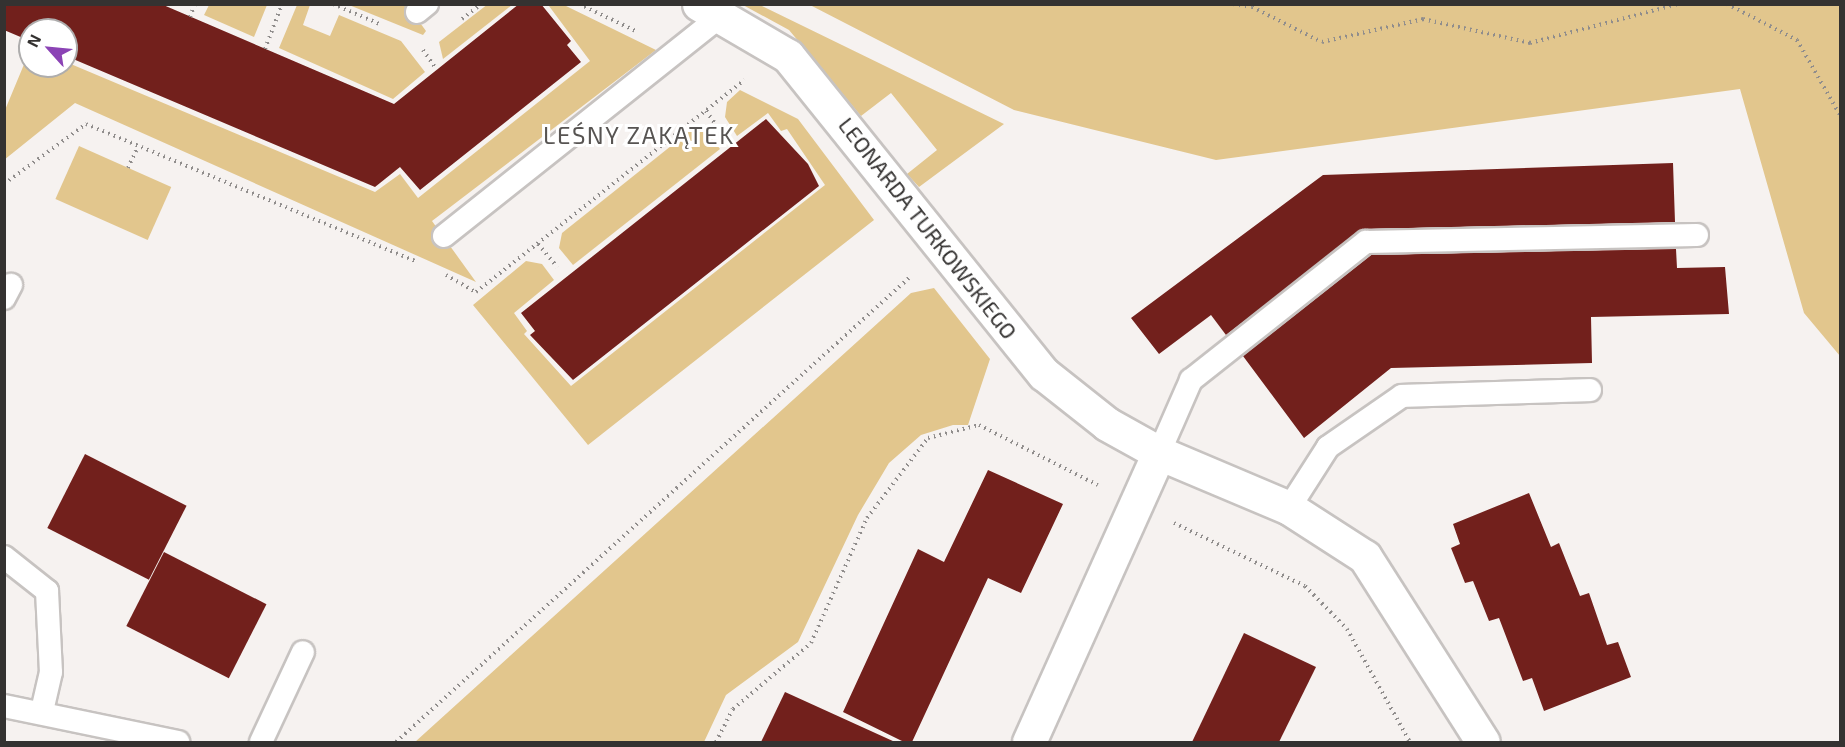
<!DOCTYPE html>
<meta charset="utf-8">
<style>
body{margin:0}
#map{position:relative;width:1845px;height:747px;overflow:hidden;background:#f6f2f0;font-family:"Exo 2",sans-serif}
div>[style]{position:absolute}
.green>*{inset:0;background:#e2c68d;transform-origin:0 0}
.building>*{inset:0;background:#72201c;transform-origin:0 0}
.path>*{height:4px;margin-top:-2px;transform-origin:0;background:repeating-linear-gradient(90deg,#908d8c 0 1.5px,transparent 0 6px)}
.roads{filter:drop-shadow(2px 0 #c7c3c1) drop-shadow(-2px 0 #c7c3c1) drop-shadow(0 2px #c7c3c1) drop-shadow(0 -2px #c7c3c1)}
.lane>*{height:22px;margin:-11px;padding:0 11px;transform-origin:11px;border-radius:11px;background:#fff}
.street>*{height:33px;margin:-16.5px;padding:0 16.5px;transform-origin:16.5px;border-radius:16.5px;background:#fff}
span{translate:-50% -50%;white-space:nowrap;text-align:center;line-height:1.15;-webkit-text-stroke:6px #fff;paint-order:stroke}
.street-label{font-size:22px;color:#343231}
.neighbourhood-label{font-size:24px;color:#575452;letter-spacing:1.5px}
.frame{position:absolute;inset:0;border:6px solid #343231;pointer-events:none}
.north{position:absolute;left:18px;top:18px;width:60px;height:60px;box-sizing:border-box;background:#fff;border:2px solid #aeadad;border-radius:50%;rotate:297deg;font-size:16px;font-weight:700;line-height:24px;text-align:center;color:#343231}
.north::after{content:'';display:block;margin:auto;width:21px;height:27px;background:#8b43b5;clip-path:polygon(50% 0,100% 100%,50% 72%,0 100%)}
</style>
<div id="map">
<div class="green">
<i style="clip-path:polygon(488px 4px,512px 5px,443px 59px,439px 42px)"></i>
<i style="clip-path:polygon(209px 5px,209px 4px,267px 5px,254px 37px,204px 15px)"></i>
<i style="clip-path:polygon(297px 5px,310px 5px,303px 25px,330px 36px,339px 15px,401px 41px,425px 72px,393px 99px,279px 48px)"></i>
<i style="clip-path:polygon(349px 5px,407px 5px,426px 31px,423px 35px)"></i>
<i style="clip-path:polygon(542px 5px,564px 5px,656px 50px,432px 221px,476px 282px,75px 103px,4px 160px,5px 110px,30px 50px,30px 66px,66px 66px,66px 62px,375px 192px,400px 174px,418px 198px,590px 61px,549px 6px)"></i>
<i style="clip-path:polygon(743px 5px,760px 5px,1004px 124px,919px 187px,907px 174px,937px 150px,891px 93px,861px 116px,789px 30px)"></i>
<i style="clip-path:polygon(810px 5px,1840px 5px,1840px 356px,1804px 313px,1740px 89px,1216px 160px,1014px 110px)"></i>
<i style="clip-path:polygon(740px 90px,798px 119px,874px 220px,588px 445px,473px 305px,526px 261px,542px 264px,554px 280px,514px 313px,527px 331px,524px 334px,571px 386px,825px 185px,787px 129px,781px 131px,768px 113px,737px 136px,725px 117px,727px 102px)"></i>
<i style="clip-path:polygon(691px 130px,707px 132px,720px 149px,573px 265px,559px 248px,562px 233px)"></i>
<i style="left:79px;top:146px;width:101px;height:58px;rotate:24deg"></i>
<i style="clip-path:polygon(934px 288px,990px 359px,968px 425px,953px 425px,921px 435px,889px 463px,858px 515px,798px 642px,726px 695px,704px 742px,415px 742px,911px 293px)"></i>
</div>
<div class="building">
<i style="clip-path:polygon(4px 4px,161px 4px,394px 104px,519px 4px,541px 4px,571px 41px,567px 45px,581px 62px,420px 190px,400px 167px,375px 187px,66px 56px,66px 30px,30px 30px,30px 41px,4px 30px)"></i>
<i style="clip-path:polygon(766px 119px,808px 164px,819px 186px,573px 380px,530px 335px,535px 331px,521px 313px)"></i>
<i style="clip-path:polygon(1673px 163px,1675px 222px,1365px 229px,1226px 335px,1211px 315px,1159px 354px,1131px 318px,1323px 175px)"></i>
<i style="clip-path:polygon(1676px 249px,1677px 268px,1725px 267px,1729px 314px,1591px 317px,1592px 363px,1391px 368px,1304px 438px,1243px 356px,1371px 255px)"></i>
<i style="left:85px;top:454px;width:114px;height:83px;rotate:27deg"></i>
<i style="clip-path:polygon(988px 470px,1063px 504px,1021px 593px,988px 578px,912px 742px,904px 742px,843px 712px,918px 549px,944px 562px)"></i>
<i style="clip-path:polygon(1529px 493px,1551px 547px,1559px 543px,1580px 596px,1589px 593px,1607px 645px,1618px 642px,1631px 677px,1544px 711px,1532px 678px,1523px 681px,1499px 618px,1489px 621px,1473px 581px,1465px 583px,1451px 548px,1460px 544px,1453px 524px)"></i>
<i style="left:164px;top:552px;width:115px;height:83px;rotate:27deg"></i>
<i style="clip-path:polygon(1244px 633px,1316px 667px,1279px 742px,1192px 742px)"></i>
<i style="clip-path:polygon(785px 692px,895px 742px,761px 742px)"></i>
</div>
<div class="path">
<i style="left:333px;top:4px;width:53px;rotate:23.2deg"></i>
<i style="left:579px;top:4px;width:65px;rotate:25.4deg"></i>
<i style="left:1233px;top:4px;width:19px;rotate:9deg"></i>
<i style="left:1252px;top:7px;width:78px;rotate:26.6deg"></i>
<i style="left:1322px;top:42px;width:104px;rotate:-12.8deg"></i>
<i style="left:1423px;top:19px;width:110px;rotate:12.6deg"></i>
<i style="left:1530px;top:43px;width:154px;rotate:-14.7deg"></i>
<i style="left:1727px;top:4px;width:79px;rotate:27.2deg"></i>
<i style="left:1797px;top:40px;width:86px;rotate:60.2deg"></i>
<i style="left:190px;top:17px;width:14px;rotate:-69deg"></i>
<i style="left:462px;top:19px;width:24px;rotate:-38deg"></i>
<i style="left:265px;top:49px;width:48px;rotate:-69.3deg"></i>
<i style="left:423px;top:50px;width:24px;rotate:55deg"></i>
<i style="left:706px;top:111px;width:34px;rotate:54deg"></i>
<i style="left:128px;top:168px;width:23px;rotate:-65deg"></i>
<i style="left:4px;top:184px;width:102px;rotate:-36.2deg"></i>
<i style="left:86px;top:124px;width:359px;rotate:22.6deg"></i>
<i style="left:538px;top:244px;width:30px;rotate:50deg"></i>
<i style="left:446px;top:275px;width:34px;rotate:30deg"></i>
<i style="left:476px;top:292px;width:342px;rotate:-38.3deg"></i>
<i style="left:1174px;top:523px;width:145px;rotate:25.7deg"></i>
<i style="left:1305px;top:586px;width:60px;rotate:45.7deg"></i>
<i style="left:1347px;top:629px;width:129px;rotate:60.9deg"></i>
<i style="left:396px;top:742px;width:695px;rotate:-42.14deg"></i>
<i style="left:716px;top:742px;width:37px;rotate:-63deg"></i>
<i style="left:733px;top:709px;width:102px;rotate:-40.2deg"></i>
<i style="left:811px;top:643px;width:137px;rotate:-65.9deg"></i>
<i style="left:867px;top:518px;width:101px;rotate:-52.7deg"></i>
<i style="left:928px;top:438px;width:53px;rotate:-14.3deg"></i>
<i style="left:979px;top:425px;width:133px;rotate:26.8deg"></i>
</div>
<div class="roads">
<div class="lane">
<i style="left:417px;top:12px;width:13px;rotate:-39deg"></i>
<i style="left:444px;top:236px;width:354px;rotate:-38.5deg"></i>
<i style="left:4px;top:298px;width:15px;rotate:-62deg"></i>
<i style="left:1159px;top:453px;width:80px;rotate:-66.3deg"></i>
<i style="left:1191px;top:380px;width:223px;rotate:-38.3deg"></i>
<i style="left:1366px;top:242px;width:331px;rotate:-1.2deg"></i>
<i style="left:1289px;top:508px;width:72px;rotate:-57.4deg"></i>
<i style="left:1328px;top:447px;width:90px;rotate:-34.6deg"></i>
<i style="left:1402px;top:396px;width:188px;rotate:-1.8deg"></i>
<i style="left:4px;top:557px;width:55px;rotate:38.3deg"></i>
<i style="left:47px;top:591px;width:81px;rotate:87.2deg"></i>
<i style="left:51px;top:672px;width:40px;rotate:103deg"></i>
<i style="left:4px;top:706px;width:178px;rotate:11.7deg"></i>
<i style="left:261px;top:742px;width:99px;rotate:-65deg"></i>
</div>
<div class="street">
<i style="left:699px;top:4px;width:103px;rotate:30.3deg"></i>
<i style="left:788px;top:56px;width:408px;rotate:51.2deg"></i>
<i style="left:1044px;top:374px;width:80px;rotate:38.4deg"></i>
<i style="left:1107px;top:424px;width:60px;rotate:29.1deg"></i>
<i style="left:1159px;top:453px;width:141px;rotate:22.9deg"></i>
<i style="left:1289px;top:508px;width:90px;rotate:32.8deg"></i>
<i style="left:1365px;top:557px;width:219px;rotate:57.5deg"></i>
<i style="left:1029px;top:742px;width:317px;rotate:-65.8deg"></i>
</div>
</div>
<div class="street-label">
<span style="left:928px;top:228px;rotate:52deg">LEONARDA TURKOWSKIEGO</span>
</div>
<div class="neighbourhood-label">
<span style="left:639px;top:135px">LEŚNY ZAKĄTEK</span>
</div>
<div class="frame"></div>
<div class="north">N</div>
</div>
